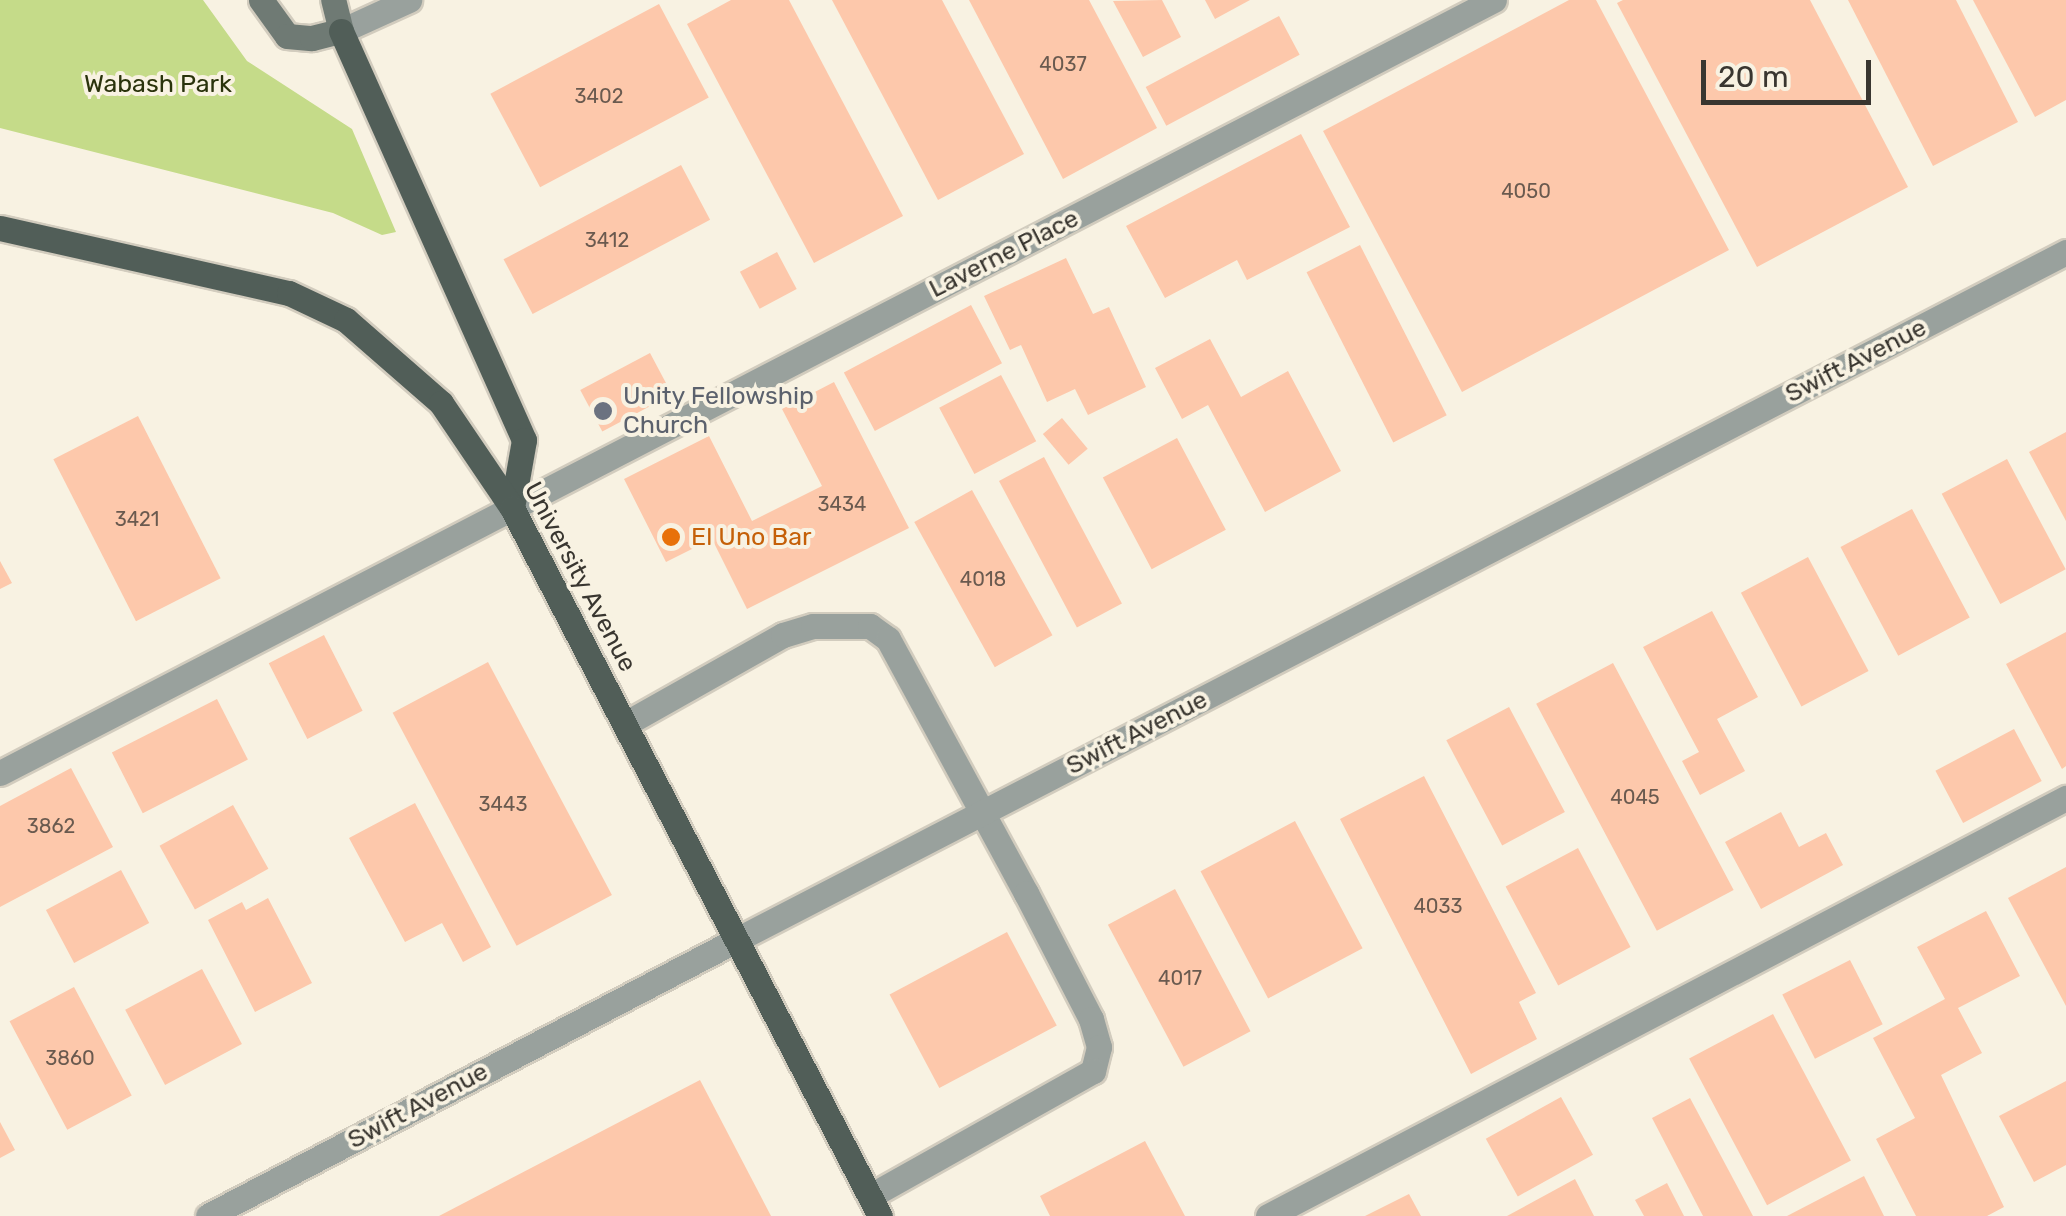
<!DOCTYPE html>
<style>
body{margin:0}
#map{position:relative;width:2066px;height:1216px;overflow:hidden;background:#f8f2e2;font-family:Rubik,sans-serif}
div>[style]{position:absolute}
.green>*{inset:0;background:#c5db89}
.building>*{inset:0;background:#fdc8ab;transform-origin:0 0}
.roads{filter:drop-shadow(2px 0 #d2ccbe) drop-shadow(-2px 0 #d2ccbe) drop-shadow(0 2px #d2ccbe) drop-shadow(0 -2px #d2ccbe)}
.service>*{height:25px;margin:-12.5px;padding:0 12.5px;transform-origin:12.5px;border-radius:12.5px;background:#99a19d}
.minor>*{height:25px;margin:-12.5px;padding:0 12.5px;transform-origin:12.5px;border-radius:12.5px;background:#99a19d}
.tertiary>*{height:25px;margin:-12.5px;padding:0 12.5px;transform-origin:12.5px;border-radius:12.5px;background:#99a19d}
.secondary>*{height:25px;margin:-12.5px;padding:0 12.5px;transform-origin:12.5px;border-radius:12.5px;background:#6f7a74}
.primary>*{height:25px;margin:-12.5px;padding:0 12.5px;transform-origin:12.5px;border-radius:12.5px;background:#515e58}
.dots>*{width:28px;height:28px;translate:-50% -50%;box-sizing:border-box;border:5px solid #f8f2e2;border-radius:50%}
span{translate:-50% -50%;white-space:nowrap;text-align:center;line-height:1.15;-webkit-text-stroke:8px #f8f2e2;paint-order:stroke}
.number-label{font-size:20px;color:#6a5a4f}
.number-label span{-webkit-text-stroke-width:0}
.park-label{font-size:25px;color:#2a330c}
.street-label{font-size:25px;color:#393630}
.worship-label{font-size:25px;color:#5b616d}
.left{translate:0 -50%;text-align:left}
.food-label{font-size:25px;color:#c56008}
.scale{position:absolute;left:1701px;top:60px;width:170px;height:45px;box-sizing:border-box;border:5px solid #393630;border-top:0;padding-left:12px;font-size:30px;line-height:35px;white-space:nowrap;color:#393630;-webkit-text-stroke:8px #f8f2e2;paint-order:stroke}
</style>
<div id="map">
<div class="green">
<i style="clip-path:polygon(0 0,203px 0,247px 61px,352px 129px,396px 232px,382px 235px,333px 213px,0 128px)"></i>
</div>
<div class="building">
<i style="clip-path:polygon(731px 0,789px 0,903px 216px,814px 263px,687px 24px)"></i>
<i style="clip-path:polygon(832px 0,942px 0,1024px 154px,938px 200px)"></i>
<i style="clip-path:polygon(969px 0,1089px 0,1157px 128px,1063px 179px)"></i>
<i style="clip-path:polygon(1162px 0,1181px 37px,1143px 57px,1113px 1px)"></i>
<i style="clip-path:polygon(1205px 0,1250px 0,1215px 19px)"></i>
<i style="clip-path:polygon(1569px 0,1596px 0,1729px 250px,1462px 392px,1323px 131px)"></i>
<i style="clip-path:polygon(1623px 0,1810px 0,1908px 187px,1757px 267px,1617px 3px)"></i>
<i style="clip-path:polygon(1848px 0,1956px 0,2018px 122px,1933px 166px)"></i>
<i style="clip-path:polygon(1973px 0,2066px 0,2066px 100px,2035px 117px)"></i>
<i style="left:659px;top:4px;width:106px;height:191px;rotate:62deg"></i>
<i style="left:1279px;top:16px;width:44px;height:151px;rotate:62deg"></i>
<i style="clip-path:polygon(1301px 134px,1350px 227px,1247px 280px,1237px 260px,1165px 298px,1126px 226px)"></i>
<i style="left:681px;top:165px;width:62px;height:201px;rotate:62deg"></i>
<i style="left:1360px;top:245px;width:191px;height:60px;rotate:63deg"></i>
<i style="left:777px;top:252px;width:42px;height:42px;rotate:62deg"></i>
<i style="clip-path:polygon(1066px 258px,1093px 314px,1109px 307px,1146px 387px,1088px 415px,1075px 389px,1047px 402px,1021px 345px,1010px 350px,984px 296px)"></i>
<i style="left:971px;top:305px;width:66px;height:144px;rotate:62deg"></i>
<i style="clip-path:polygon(1210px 339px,1241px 397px,1288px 371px,1341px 471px,1265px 512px,1208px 405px,1182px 419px,1155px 368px)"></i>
<i style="left:650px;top:353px;width:47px;height:79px;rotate:62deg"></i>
<i style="left:1001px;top:375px;width:75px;height:70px;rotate:62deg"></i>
<i style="clip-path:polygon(834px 382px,909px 528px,747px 609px,712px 539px,666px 562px,624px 479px,709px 436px,752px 521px,822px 486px,782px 409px)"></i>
<i style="left:138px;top:416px;width:182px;height:95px;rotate:63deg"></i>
<i style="left:1062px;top:418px;width:40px;height:25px;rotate:50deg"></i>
<i style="clip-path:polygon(2066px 432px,2066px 521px,2029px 452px)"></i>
<i style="left:1177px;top:438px;width:104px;height:84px;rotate:62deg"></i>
<i style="left:1044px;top:457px;width:166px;height:51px;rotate:62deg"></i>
<i style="left:2007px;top:459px;width:125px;height:74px;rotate:62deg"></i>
<i style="left:972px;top:490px;width:166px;height:66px;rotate:61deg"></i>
<i style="left:1912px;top:509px;width:123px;height:81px;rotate:62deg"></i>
<i style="left:1808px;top:557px;width:129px;height:76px;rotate:62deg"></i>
<i style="clip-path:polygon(0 561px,12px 583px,0 589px)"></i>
<i style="clip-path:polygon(1712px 611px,1758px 697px,1717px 719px,1745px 771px,1700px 795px,1682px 761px,1699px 752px,1643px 647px)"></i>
<i style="clip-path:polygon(2066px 632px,2066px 766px,2062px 769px,2006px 664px)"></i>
<i style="left:324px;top:635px;width:85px;height:62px;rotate:63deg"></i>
<i style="left:488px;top:662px;width:264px;height:108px;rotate:62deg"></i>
<i style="left:1613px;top:663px;width:257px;height:87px;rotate:62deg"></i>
<i style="left:217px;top:699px;width:68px;height:118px;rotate:63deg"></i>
<i style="left:1509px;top:707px;width:119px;height:71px;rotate:62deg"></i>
<i style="left:2014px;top:729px;width:59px;height:89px;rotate:62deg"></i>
<i style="clip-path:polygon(71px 768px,113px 847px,0 907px,0 806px)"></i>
<i style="clip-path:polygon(1424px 776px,1536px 993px,1519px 1002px,1537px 1039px,1471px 1074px,1340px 819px)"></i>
<i style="clip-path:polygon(415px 803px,491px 947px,463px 962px,442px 923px,405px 942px,349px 838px)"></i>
<i style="left:233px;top:805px;width:73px;height:84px;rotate:61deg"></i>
<i style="clip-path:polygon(1781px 812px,1799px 847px,1826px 833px,1843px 865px,1761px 909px,1725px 842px)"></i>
<i style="left:1295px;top:821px;width:144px;height:107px;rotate:62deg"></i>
<i style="left:1578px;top:848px;width:112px;height:82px;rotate:62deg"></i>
<i style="clip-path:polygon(2066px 867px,2066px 1006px,2008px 898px)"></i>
<i style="left:121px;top:870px;width:60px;height:85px;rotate:62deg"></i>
<i style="left:1175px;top:889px;width:161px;height:76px;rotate:62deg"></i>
<i style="clip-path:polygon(268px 898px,312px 983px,255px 1012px,208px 920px,242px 902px,246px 910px)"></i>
<i style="clip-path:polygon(1986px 911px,2020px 976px,1958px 1008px,1982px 1053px,1941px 1075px,2004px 1207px,1987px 1216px,1916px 1216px,1876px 1139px,1915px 1118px,1873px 1038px,1945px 999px,1917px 947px)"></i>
<i style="left:1007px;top:932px;width:106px;height:133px;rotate:62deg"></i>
<i style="left:1850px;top:960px;width:72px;height:76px;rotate:63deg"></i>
<i style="left:202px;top:969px;width:85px;height:87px;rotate:62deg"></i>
<i style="left:74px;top:987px;width:123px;height:73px;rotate:62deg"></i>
<i style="left:1773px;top:1014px;width:166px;height:95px;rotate:62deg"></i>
<i style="clip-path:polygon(700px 1080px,771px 1216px,439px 1216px)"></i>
<i style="clip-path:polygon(2066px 1081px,2066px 1165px,2034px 1182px,1999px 1116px)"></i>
<i style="left:1561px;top:1097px;width:66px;height:86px;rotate:61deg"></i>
<i style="clip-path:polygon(1690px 1098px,1753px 1216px,1703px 1216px,1652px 1118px)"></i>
<i style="clip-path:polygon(0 1122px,15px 1150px,0 1158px)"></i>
<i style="clip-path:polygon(1145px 1141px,1185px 1216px,1050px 1216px,1040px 1196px)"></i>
<i style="clip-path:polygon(1864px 1176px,1884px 1216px,1787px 1216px)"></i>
<i style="clip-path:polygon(1575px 1179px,1594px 1216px,1507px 1216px)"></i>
<i style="clip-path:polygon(1667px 1183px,1684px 1216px,1644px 1216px,1635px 1200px)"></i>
<i style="clip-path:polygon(1409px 1194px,1421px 1216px,1365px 1216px)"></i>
</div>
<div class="roads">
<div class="service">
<i style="left:625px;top:724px;width:181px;rotate:-29.4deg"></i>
<i style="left:783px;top:635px;width:31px;rotate:-17deg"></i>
<i style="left:813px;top:626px;width:57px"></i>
<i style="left:870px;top:626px;width:22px;rotate:36deg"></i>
<i style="left:888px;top:639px;width:289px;rotate:61.5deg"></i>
<i style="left:1026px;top:893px;width:142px;rotate:62.7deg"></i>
<i style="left:1091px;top:1019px;width:29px;rotate:74deg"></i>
<i style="left:1099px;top:1047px;width:25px;rotate:104deg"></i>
<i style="left:1093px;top:1071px;width:256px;rotate:150.7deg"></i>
<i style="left:0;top:773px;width:1682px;rotate:-27.36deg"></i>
<i style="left:1268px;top:1216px;width:901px;rotate:-27.65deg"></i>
</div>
<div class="minor">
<i style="left:341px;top:31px;width:75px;rotate:-24.5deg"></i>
<i style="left:738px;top:939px;width:1495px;rotate:-27.35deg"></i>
</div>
<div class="tertiary">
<i style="left:208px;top:1216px;width:598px;rotate:-27.59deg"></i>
</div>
<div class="secondary">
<i style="left:261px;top:0;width:44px;rotate:54.2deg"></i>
<i style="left:287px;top:36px;width:25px;rotate:5deg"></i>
<i style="left:312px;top:38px;width:30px;rotate:-14deg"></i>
<i style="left:341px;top:31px;width:32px;rotate:-104deg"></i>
</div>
<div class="primary">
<i style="left:341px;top:31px;width:448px;rotate:65.9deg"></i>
<i style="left:524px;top:440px;width:69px;rotate:100deg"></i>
<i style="left:0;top:228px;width:296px;rotate:12.7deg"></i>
<i style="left:289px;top:293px;width:63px;rotate:25.3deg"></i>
<i style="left:346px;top:320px;width:126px;rotate:41.1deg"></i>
<i style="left:441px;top:403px;width:127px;rotate:55.9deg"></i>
<i style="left:512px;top:508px;width:798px;rotate:62.54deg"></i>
</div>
</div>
<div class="dots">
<i style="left:603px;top:411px;background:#6b7280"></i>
<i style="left:671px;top:537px;background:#e8710a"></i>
</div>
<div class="number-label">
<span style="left:1063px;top:64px">4037</span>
<span style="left:599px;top:96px">3402</span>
<span style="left:1526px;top:191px">4050</span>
<span style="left:607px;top:240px">3412</span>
<span style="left:842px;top:504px">3434</span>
<span style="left:137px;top:519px">3421</span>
<span style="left:983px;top:579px">4018</span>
<span style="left:1635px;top:797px">4045</span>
<span style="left:503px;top:804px">3443</span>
<span style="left:51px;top:826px">3862</span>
<span style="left:1438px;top:906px">4033</span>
<span style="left:1180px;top:978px">4017</span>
<span style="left:70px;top:1058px">3860</span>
</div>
<div class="park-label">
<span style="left:158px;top:84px">Wabash Park</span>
</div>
<div class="street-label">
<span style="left:1004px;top:254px;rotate:-27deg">Laverne Place</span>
<span style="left:1856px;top:361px;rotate:-27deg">Swift Avenue</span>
<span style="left:580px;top:577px;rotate:62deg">University Avenue</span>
<span style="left:1137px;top:733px;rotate:-27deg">Swift Avenue</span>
<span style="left:418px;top:1106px;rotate:-28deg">Swift Avenue</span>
</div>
<div class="worship-label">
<span class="left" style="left:623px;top:411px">Unity Fellowship<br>Church</span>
</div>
<div class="food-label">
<span class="left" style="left:691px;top:537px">El Uno Bar</span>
</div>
<div class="scale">20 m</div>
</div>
